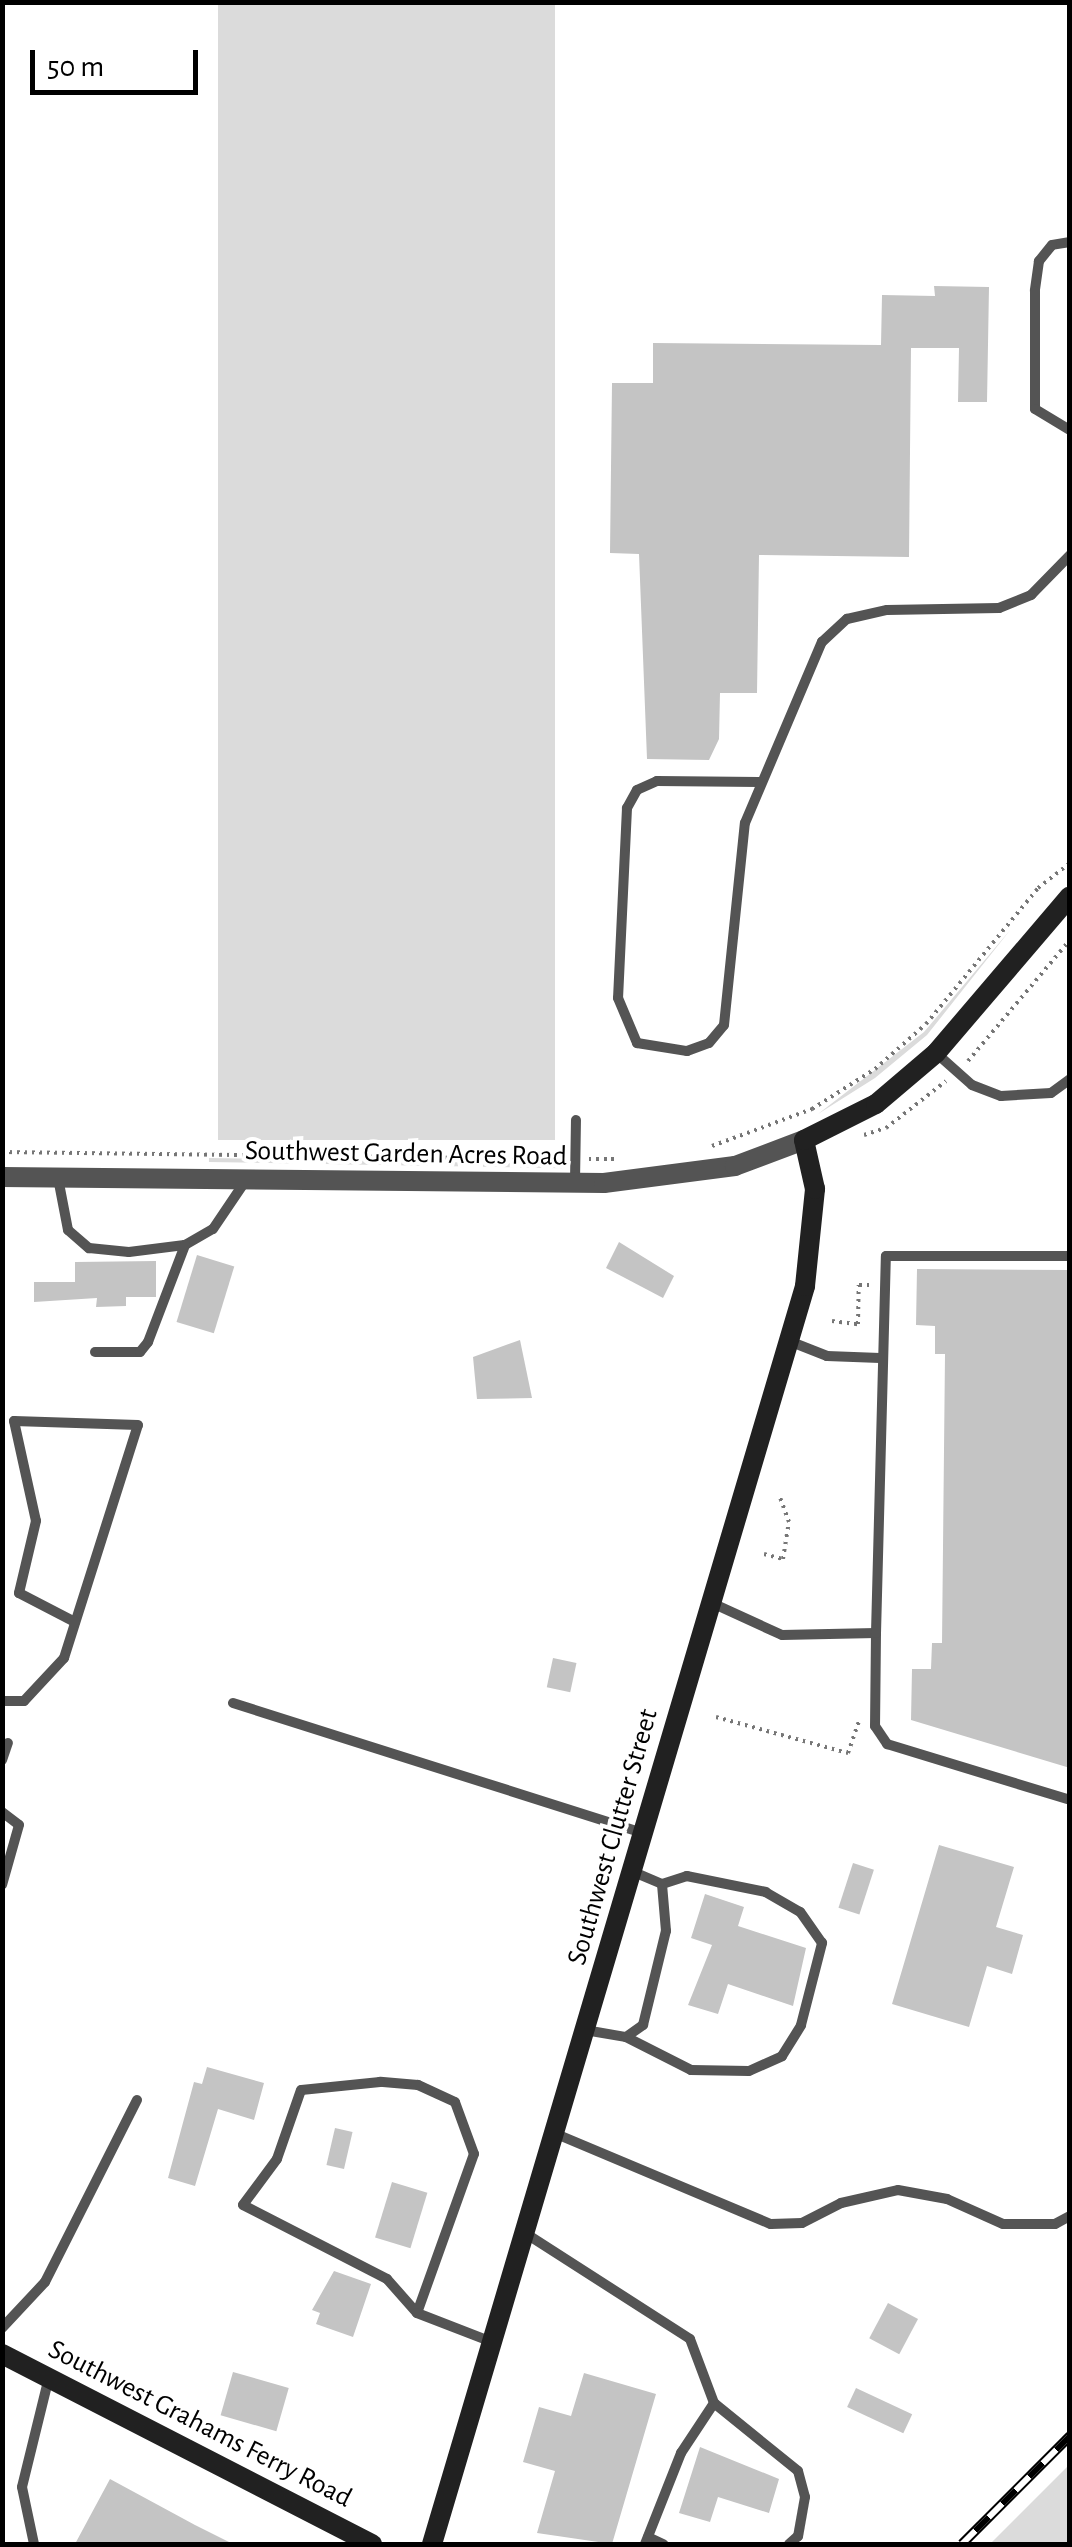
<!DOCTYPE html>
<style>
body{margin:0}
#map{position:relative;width:1072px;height:2547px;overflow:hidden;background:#fff;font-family:"Alegreya Sans",sans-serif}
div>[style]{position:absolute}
.green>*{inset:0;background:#dbdbdb;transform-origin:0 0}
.building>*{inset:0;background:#c4c4c4;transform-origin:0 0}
.path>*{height:4px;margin-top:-2px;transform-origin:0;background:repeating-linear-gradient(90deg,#767676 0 2.5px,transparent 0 7.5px)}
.lane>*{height:10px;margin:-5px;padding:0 5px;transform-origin:5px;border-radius:5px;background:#545454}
.street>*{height:20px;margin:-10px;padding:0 10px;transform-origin:10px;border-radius:10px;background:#545454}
.secondary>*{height:20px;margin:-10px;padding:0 10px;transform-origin:10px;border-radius:10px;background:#212121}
.rail>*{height:10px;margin-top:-5px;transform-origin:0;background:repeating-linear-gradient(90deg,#fff 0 19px,#000 0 38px);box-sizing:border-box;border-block:2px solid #000}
span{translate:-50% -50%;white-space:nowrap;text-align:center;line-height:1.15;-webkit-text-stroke:8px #fff;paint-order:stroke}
.street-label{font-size:28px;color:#000}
.frame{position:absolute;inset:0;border:5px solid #000;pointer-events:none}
.scale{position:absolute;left:30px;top:50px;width:168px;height:45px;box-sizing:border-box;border:5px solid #000;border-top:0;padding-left:12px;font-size:30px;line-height:35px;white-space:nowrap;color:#000;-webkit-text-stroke:8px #fff;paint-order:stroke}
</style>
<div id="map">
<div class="green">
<i style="left:218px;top:3px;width:337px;height:1137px"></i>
<i style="clip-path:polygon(1011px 929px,927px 1035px,875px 1078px,818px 1114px,924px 1032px)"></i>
<i style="left:209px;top:1158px;width:353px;height:4px;rotate:1deg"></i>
<i style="clip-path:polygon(1069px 2465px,1069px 2544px,990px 2544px)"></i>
</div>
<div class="building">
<i style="clip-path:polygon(934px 286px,989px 287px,987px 402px,958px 402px,959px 348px,911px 348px,909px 557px,759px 555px,757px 693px,720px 693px,719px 739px,709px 760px,647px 759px,639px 554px,610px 553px,612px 383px,653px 383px,653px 343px,881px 345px,882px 295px,935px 296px)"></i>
<i style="clip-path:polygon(619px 1242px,674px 1276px,663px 1298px,606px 1268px)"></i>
<i style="left:197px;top:1255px;width:39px;height:70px;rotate:17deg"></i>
<i style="clip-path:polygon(156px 1261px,156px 1297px,126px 1297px,126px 1306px,96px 1307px,97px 1298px,34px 1302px,34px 1282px,75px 1282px,75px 1262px)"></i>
<i style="clip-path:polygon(917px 1269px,1070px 1270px,1070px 1768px,911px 1720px,912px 1669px,931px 1669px,932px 1643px,942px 1643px,945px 1354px,935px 1354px,935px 1326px,916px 1325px)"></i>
<i style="clip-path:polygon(520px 1340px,532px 1398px,477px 1399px,473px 1357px)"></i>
<i style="left:553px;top:1658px;width:24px;height:30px;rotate:12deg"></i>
<i style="clip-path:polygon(939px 1845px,1014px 1867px,996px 1927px,1023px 1935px,1012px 1974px,987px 1966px,969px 2027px,892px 2004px)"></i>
<i style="left:853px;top:1863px;width:22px;height:47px;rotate:18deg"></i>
<i style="clip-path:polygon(705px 1894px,744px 1907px,738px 1926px,806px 1948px,793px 2006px,728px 1984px,718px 2014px,688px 2005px,712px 1945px,691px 1938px)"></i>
<i style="clip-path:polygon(207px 2067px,264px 2083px,254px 2120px,218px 2109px,195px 2186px,168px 2178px,194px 2082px,202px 2084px)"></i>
<i style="left:335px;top:2128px;width:18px;height:38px;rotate:13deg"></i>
<i style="left:392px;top:2182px;width:37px;height:58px;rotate:17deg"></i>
<i style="clip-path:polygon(334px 2271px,371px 2284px,353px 2337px,316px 2324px,320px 2313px,312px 2310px)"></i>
<i style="left:888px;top:2303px;width:34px;height:40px;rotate:28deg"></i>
<i style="left:233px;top:2372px;width:58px;height:45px;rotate:16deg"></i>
<i style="clip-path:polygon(584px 2373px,656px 2394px,612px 2544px,537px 2533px,555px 2471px,523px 2462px,539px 2407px,571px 2416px)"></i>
<i style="left:856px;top:2388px;width:62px;height:21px;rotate:25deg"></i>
<i style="clip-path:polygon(700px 2447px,779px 2479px,769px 2513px,718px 2497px,710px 2522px,679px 2513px)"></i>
<i style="clip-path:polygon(110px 2479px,195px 2525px,233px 2544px,75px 2544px)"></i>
</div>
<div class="path">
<i style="left:968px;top:1061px;width:158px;rotate:-49.9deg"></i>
<i style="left:864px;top:1135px;width:23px;rotate:-18deg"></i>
<i style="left:886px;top:1128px;width:76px;rotate:-38.1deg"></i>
<i style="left:712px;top:1146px;width:107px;rotate:-20.3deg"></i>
<i style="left:812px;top:1109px;width:75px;rotate:-32.4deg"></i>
<i style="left:875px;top:1069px;width:68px;rotate:-41.4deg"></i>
<i style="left:926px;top:1024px;width:176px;rotate:-50.5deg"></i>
<i style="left:1038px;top:888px;width:41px;rotate:-38deg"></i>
<i style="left:2px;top:1152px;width:557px;rotate:0.72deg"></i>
<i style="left:589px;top:1159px;width:25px"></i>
<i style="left:832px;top:1321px;width:26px;rotate:7deg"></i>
<i style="left:858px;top:1324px;width:39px;rotate:-89deg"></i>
<i style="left:859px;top:1285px;width:13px"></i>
<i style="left:764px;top:1554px;width:20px;rotate:15deg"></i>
<i style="left:783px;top:1559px;width:37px;rotate:-81deg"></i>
<i style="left:789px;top:1522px;width:27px;rotate:-110deg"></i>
<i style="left:716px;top:1717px;width:137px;rotate:15.3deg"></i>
<i style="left:848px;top:1753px;width:36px;rotate:-71deg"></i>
</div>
<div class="lane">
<i style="left:1070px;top:242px;width:18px;rotate:171deg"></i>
<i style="left:1052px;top:245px;width:21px;rotate:129deg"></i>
<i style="left:1039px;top:261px;width:30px;rotate:98deg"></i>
<i style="left:1035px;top:291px;width:118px;rotate:90deg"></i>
<i style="left:1035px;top:409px;width:41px;rotate:31deg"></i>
<i style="left:759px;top:782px;width:102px;rotate:-179.4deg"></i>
<i style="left:657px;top:781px;width:22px;rotate:156deg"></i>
<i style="left:637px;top:790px;width:21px;rotate:119deg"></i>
<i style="left:627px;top:808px;width:190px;rotate:92.7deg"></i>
<i style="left:618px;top:998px;width:49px;rotate:67.1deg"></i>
<i style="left:637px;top:1043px;width:51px;rotate:9.1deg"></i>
<i style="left:687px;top:1051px;width:23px;rotate:-20deg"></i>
<i style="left:709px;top:1043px;width:23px;rotate:-50deg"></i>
<i style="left:724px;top:1025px;width:203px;rotate:-84.1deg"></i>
<i style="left:745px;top:823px;width:197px;rotate:-67deg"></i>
<i style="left:822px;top:642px;width:34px;rotate:-43deg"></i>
<i style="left:847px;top:619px;width:41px;rotate:-12.7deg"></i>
<i style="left:887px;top:610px;width:112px;rotate:-1deg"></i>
<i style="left:999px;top:608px;width:35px;rotate:-22deg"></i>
<i style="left:1031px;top:595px;width:56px;rotate:-45.7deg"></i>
<i style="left:936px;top:1053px;width:48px;rotate:41.6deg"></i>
<i style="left:972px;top:1085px;width:31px;rotate:21deg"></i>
<i style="left:1001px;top:1096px;width:50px;rotate:-3.4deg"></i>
<i style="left:1051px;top:1093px;width:24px;rotate:-36deg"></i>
<i style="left:58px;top:1178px;width:53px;rotate:79.1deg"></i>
<i style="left:68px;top:1230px;width:28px;rotate:41deg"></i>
<i style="left:89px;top:1248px;width:40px;rotate:5.7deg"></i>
<i style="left:129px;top:1252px;width:56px;rotate:-7.1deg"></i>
<i style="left:185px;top:1245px;width:32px;rotate:-30deg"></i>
<i style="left:213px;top:1229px;width:59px;rotate:-56deg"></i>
<i style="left:575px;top:1182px;width:62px;rotate:-89.1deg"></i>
<i style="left:789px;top:1341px;width:41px;rotate:21.5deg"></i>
<i style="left:827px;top:1356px;width:53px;rotate:2.2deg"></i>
<i style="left:95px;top:1352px;width:45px"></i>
<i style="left:140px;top:1352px;width:13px;rotate:-51deg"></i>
<i style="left:148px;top:1342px;width:104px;rotate:-69.1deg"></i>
<i style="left:712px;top:1603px;width:77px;rotate:24.6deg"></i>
<i style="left:782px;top:1635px;width:94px;rotate:-1.2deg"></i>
<i style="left:876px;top:1633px;width:93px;rotate:90.6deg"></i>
<i style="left:875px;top:1726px;width:22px;rotate:56deg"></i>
<i style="left:887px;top:1744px;width:191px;rotate:17deg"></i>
<i style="left:876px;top:1633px;width:377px;rotate:-88.5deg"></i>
<i style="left:886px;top:1256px;width:184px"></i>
<i style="left:2px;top:1701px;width:22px"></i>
<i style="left:24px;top:1701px;width:59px;rotate:-47.1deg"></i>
<i style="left:64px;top:1658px;width:244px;rotate:-72.4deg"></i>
<i style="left:138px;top:1425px;width:124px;rotate:-178.2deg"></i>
<i style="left:14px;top:1421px;width:102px;rotate:77.6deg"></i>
<i style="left:36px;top:1521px;width:74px;rotate:103.3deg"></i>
<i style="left:19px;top:1593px;width:63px;rotate:27.4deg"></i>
<i style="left:233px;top:1703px;width:429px;rotate:17.6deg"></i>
<i style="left:2px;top:1760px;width:18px;rotate:-71deg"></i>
<i style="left:2px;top:1812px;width:21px;rotate:37deg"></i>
<i style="left:19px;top:1825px;width:62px;rotate:105.8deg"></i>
<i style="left:585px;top:2030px;width:42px;rotate:9.7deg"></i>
<i style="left:626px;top:2037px;width:73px;rotate:26.9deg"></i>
<i style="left:691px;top:2070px;width:58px;rotate:1deg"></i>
<i style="left:749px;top:2071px;width:36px;rotate:-24deg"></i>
<i style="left:782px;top:2056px;width:36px;rotate:-58deg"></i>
<i style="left:801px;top:2025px;width:85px;rotate:-75.6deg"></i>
<i style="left:822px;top:1943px;width:38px;rotate:-125deg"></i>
<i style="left:800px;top:1912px;width:39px;rotate:-150deg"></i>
<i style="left:766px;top:1892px;width:81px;rotate:-168.6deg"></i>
<i style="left:687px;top:1876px;width:26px;rotate:162deg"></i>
<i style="left:662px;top:1884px;width:33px;rotate:-157deg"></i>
<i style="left:626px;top:2037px;width:21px;rotate:-35deg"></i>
<i style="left:643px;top:2025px;width:97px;rotate:-76.3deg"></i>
<i style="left:666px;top:1931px;width:47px;rotate:-94.9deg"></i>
<i style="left:554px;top:2133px;width:235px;rotate:22.8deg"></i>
<i style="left:771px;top:2224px;width:31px;rotate:-2deg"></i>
<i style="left:802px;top:2223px;width:44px;rotate:-27.1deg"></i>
<i style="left:841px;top:2203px;width:58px;rotate:-12.8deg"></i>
<i style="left:898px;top:2190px;width:50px;rotate:10.4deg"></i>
<i style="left:947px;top:2199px;width:61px;rotate:24.1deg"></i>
<i style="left:1003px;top:2224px;width:52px"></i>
<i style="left:1055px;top:2224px;width:17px;rotate:-28deg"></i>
<i style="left:525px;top:2233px;width:196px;rotate:32.7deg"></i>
<i style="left:690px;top:2339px;width:68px;rotate:69.4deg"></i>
<i style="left:714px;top:2403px;width:108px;rotate:39deg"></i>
<i style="left:798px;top:2471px;width:27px;rotate:75deg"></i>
<i style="left:805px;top:2497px;width:40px;rotate:100deg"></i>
<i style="left:798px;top:2536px;width:12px;rotate:138deg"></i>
<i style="left:417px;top:2313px;width:169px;rotate:-70.3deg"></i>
<i style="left:474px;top:2154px;width:55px;rotate:-110.1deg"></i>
<i style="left:455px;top:2102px;width:41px;rotate:-155.3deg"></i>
<i style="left:418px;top:2085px;width:38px;rotate:-175deg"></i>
<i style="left:380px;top:2082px;width:79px;rotate:174.2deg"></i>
<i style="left:301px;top:2090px;width:73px;rotate:109.2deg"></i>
<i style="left:277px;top:2159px;width:57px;rotate:126.5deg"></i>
<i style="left:243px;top:2205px;width:162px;rotate:27.2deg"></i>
<i style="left:387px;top:2279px;width:45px;rotate:48.6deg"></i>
<i style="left:417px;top:2313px;width:80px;rotate:21.1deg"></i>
<i style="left:2px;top:2328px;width:63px;rotate:-46.9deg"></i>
<i style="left:45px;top:2282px;width:204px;rotate:-63.2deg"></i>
<i style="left:648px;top:2537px;width:17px;rotate:25deg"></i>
<i style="left:34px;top:2544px;width:58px;rotate:-101.9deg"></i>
<i style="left:22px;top:2487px;width:113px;rotate:-76.2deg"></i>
<i style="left:645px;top:2544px;width:98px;rotate:-68.4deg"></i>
<i style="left:681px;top:2453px;width:60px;rotate:-56.6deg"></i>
</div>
<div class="street">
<i style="left:2px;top:1177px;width:602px;rotate:0.57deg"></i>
<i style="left:604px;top:1183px;width:132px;rotate:-7.4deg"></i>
<i style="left:735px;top:1166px;width:74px;rotate:-20.6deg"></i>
</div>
<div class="secondary">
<i style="left:2px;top:2354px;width:416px;rotate:27.2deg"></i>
<i style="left:432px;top:2544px;width:1312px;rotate:-73.48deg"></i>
<i style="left:805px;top:1286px;width:98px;rotate:-84.1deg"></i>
<i style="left:815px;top:1189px;width:50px;rotate:-102.7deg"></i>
<i style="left:804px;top:1140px;width:80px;rotate:-26.6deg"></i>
<i style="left:876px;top:1104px;width:79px;rotate:-40.4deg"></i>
<i style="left:936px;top:1053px;width:206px;rotate:-49.5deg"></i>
</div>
<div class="rail">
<i style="left:962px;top:2544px;width:153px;rotate:-45deg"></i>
</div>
<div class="street-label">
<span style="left:406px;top:1154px;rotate:1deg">Southwest Garden Acres Road</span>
<span style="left:613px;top:1837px;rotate:-74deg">Southwest Clutter Street</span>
<span style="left:200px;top:2424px;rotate:27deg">Southwest Grahams Ferry Road</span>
</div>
<div class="frame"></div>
<div class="scale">50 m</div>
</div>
